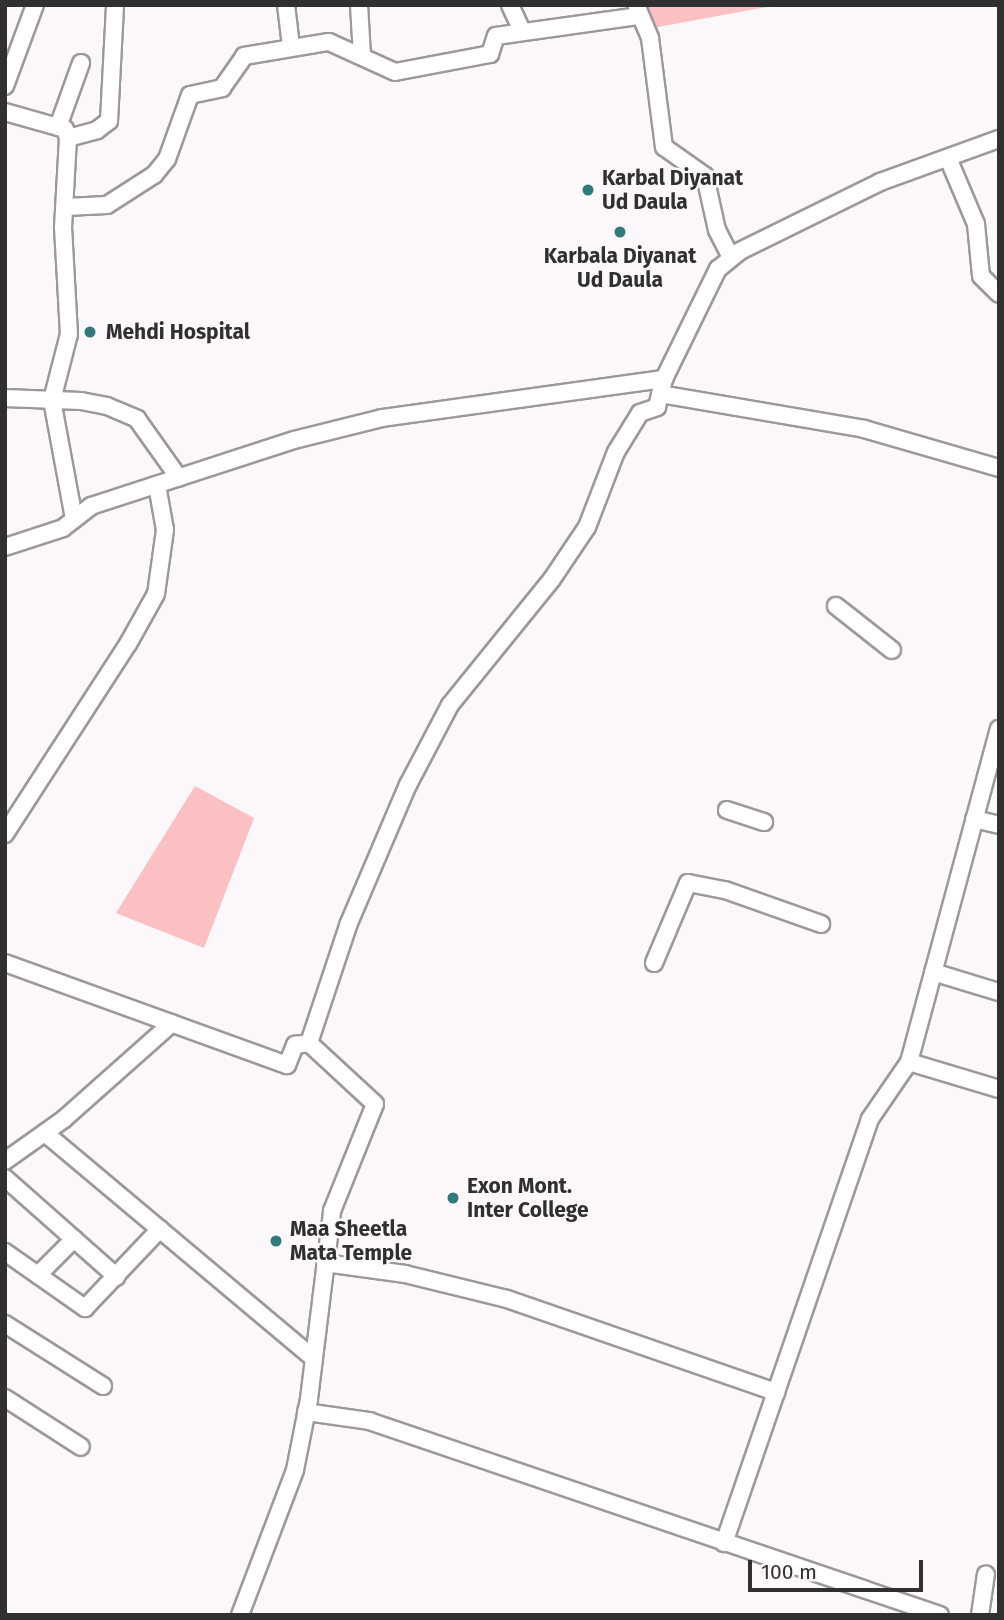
<!DOCTYPE html>
<style>
body{margin:0}
#map{position:relative;width:1004px;height:1620px;overflow:hidden;background:#fbf7fb;font-family:"Fira Sans",sans-serif}
div>[style]{position:absolute}
.green>*{inset:0;background:#fbc0c2}
.roads{filter:drop-shadow(2px 0 #9c989c) drop-shadow(-2px 0 #9c989c) drop-shadow(0 2px #9c989c) drop-shadow(0 -2px #9c989c)}
.minor>*{height:16px;margin:-8px;padding:0 8px;transform-origin:8px;border-radius:8px;background:#fff}
.dots>*{width:19px;height:19px;translate:-50% -50%;box-sizing:border-box;border:4px solid #fbf7fb;border-radius:50%}
span{translate:-50% -50%;white-space:nowrap;text-align:center;line-height:1.15;-webkit-text-stroke:5px #fbf7fb;paint-order:stroke}
.poi-label{font-size:21px;color:#312f31;font-weight:700}
.left{translate:0 -50%;text-align:left}
.frame{position:absolute;inset:0;border:7px solid #312f31;pointer-events:none}
.scale{position:absolute;left:748px;top:1560px;width:175px;height:32px;box-sizing:border-box;border:4px solid #312f31;border-top:0;padding-left:9px;font-size:21px;line-height:24px;white-space:nowrap;color:#312f31;-webkit-text-stroke:5px #fbf7fb;paint-order:stroke}
</style>
<div id="map">
<div class="green">
<i style="clip-path:polygon(643px 5px,778px 5px,647px 29px)"></i>
<i style="clip-path:polygon(195px 786px,254px 818px,204px 948px,116px 913px)"></i>
</div>
<div class="roads">
<div class="minor">
<i style="left:286px;top:5px;width:41px;rotate:83deg"></i>
<i style="left:359px;top:5px;width:50px;rotate:86.6deg"></i>
<i style="left:510px;top:5px;width:29px;rotate:65deg"></i>
<i style="left:637px;top:7px;width:34px;rotate:67deg"></i>
<i style="left:650px;top:38px;width:110px;rotate:82.7deg"></i>
<i style="left:664px;top:147px;width:50px;rotate:35.3deg"></i>
<i style="left:705px;top:176px;width:55px;rotate:77.5deg"></i>
<i style="left:717px;top:230px;width:31px;rotate:63deg"></i>
<i style="left:5px;top:86px;width:86px;rotate:-69.7deg"></i>
<i style="left:5px;top:112px;width:62px;rotate:15.8deg"></i>
<i style="left:65px;top:129px;width:9px;rotate:72deg"></i>
<i style="left:68px;top:138px;width:89px;rotate:93.2deg"></i>
<i style="left:63px;top:227px;width:107px;rotate:86.8deg"></i>
<i style="left:69px;top:334px;width:68px;rotate:104.4deg"></i>
<i style="left:52px;top:400px;width:121px;rotate:79.5deg"></i>
<i style="left:58px;top:127px;width:68px;rotate:-70.2deg"></i>
<i style="left:68px;top:138px;width:30px;rotate:-15deg"></i>
<i style="left:97px;top:130px;width:15px;rotate:-37deg"></i>
<i style="left:109px;top:121px;width:116px;rotate:-87deg"></i>
<i style="left:948px;top:158px;width:72px;rotate:67deg"></i>
<i style="left:976px;top:224px;width:52px;rotate:84.5deg"></i>
<i style="left:981px;top:276px;width:25px;rotate:45deg"></i>
<i style="left:66px;top:207px;width:41px;rotate:-2.8deg"></i>
<i style="left:107px;top:205px;width:56px;rotate:-32.6deg"></i>
<i style="left:154px;top:175px;width:21px;rotate:-51deg"></i>
<i style="left:167px;top:159px;width:68px;rotate:-70.2deg"></i>
<i style="left:190px;top:95px;width:33px;rotate:-12deg"></i>
<i style="left:222px;top:88px;width:39px;rotate:-55deg"></i>
<i style="left:244px;top:56px;width:86px;rotate:-9.4deg"></i>
<i style="left:329px;top:42px;width:72px;rotate:24.4deg"></i>
<i style="left:395px;top:72px;width:97px;rotate:-10.7deg"></i>
<i style="left:490px;top:54px;width:19px;rotate:-72deg"></i>
<i style="left:496px;top:36px;width:143px;rotate:-8deg"></i>
<i style="left:660px;top:394px;width:207px;rotate:9.7deg"></i>
<i style="left:864px;top:429px;width:141px;rotate:16.1deg"></i>
<i style="left:5px;top:398px;width:76px;rotate:2.3deg"></i>
<i style="left:81px;top:401px;width:26px;rotate:11deg"></i>
<i style="left:107px;top:406px;width:33px;rotate:23deg"></i>
<i style="left:137px;top:419px;width:72px;rotate:54.6deg"></i>
<i style="left:5px;top:547px;width:61px;rotate:-18.1deg"></i>
<i style="left:63px;top:528px;width:36px;rotate:-38deg"></i>
<i style="left:91px;top:506px;width:213px;rotate:-18deg"></i>
<i style="left:294px;top:440px;width:91px;rotate:-14deg"></i>
<i style="left:382px;top:418px;width:285px;rotate:-7.9deg"></i>
<i style="left:836px;top:606px;width:71px;rotate:38.2deg"></i>
<i style="left:727px;top:810px;width:39px;rotate:18deg"></i>
<i style="left:974px;top:819px;width:26px;rotate:13deg"></i>
<i style="left:5px;top:834px;width:226px;rotate:-57.1deg"></i>
<i style="left:128px;top:644px;width:57px;rotate:-60.8deg"></i>
<i style="left:156px;top:594px;width:65px;rotate:-82deg"></i>
<i style="left:165px;top:530px;width:46px;rotate:-100.1deg"></i>
<i style="left:5px;top:963px;width:300px;rotate:19.9deg"></i>
<i style="left:287px;top:1065px;width:22px;rotate:-68deg"></i>
<i style="left:295px;top:1045px;width:14px;rotate:-8deg"></i>
<i style="left:654px;top:963px;width:87px;rotate:-67deg"></i>
<i style="left:688px;top:883px;width:38px;rotate:11deg"></i>
<i style="left:725px;top:890px;width:102px;rotate:19.5deg"></i>
<i style="left:933px;top:972px;width:69px;rotate:16.9deg"></i>
<i style="left:909px;top:1062px;width:94px;rotate:16.7deg"></i>
<i style="left:45px;top:1133px;width:351px;rotate:40deg"></i>
<i style="left:5px;top:1161px;width:72px;rotate:-35.4deg"></i>
<i style="left:64px;top:1119px;width:144px;rotate:-41.6deg"></i>
<i style="left:5px;top:1178px;width:149px;rotate:41.5deg"></i>
<i style="left:5px;top:1252px;width:98px;rotate:35deg"></i>
<i style="left:85px;top:1308px;width:109px;rotate:-46.5deg"></i>
<i style="left:325px;top:1263px;width:81px;rotate:7.8deg"></i>
<i style="left:405px;top:1274px;width:105px;rotate:13.8deg"></i>
<i style="left:507px;top:1299px;width:285px;rotate:19.1deg"></i>
<i style="left:38px;top:1275px;width:51px;rotate:-45deg"></i>
<i style="left:5px;top:1324px;width:116px;rotate:32.3deg"></i>
<i style="left:5px;top:1398px;width:90px;rotate:32.8deg"></i>
<i style="left:306px;top:1412px;width:64px;rotate:8.1deg"></i>
<i style="left:369px;top:1421px;width:603px;rotate:18.77deg"></i>
<i style="left:724px;top:1543px;width:448px;rotate:-71deg"></i>
<i style="left:870px;top:1119px;width:69px;rotate:-55.6deg"></i>
<i style="left:909px;top:1062px;width:345px;rotate:-74.9deg"></i>
<i style="left:240px;top:1615px;width:155px;rotate:-69.2deg"></i>
<i style="left:295px;top:1470px;width:72px;rotate:-78.8deg"></i>
<i style="left:309px;top:1399px;width:189px;rotate:-83deg"></i>
<i style="left:332px;top:1211px;width:115px;rotate:-68.1deg"></i>
<i style="left:375px;top:1104px;width:90px;rotate:-137.3deg"></i>
<i style="left:309px;top:1043px;width:126px;rotate:-71.6deg"></i>
<i style="left:349px;top:923px;width:150px;rotate:-66.9deg"></i>
<i style="left:408px;top:785px;width:90px;rotate:-62.3deg"></i>
<i style="left:450px;top:705px;width:162px;rotate:-51deg"></i>
<i style="left:552px;top:579px;width:63px;rotate:-56.1deg"></i>
<i style="left:587px;top:527px;width:80px;rotate:-68.9deg"></i>
<i style="left:616px;top:452px;width:46px;rotate:-58.4deg"></i>
<i style="left:640px;top:413px;width:18px;rotate:-19deg"></i>
<i style="left:657px;top:407px;width:29px;rotate:-76deg"></i>
<i style="left:664px;top:379px;width:123px;rotate:-63.9deg"></i>
<i style="left:718px;top:269px;width:28px;rotate:-39deg"></i>
<i style="left:740px;top:251px;width:156px;rotate:-26.2deg"></i>
<i style="left:880px;top:182px;width:127px;rotate:-19.9deg"></i>
<i style="left:980px;top:1615px;width:41px;rotate:-81.7deg"></i>
</div>
</div>
<div class="dots">
<i style="left:588px;top:190px;background:#317a7b"></i>
<i style="left:620px;top:232px;background:#317a7b"></i>
<i style="left:90px;top:332px;background:#317a7b"></i>
<i style="left:453px;top:1198px;background:#317a7b"></i>
<i style="left:276px;top:1241px;background:#317a7b"></i>
</div>
<div class="poi-label">
<span class="left" style="left:602px;top:190px">Karbal Diyanat<br>Ud Daula</span>
<span style="left:620px;top:268px">Karbala Diyanat<br>Ud Daula</span>
<span class="left" style="left:106px;top:332px">Mehdi Hospital</span>
<span class="left" style="left:467px;top:1198px">Exon Mont.<br>Inter College</span>
<span class="left" style="left:290px;top:1241px">Maa Sheetla<br>Mata Temple</span>
</div>
<div class="frame"></div>
<div class="scale">100 m</div>
</div>
